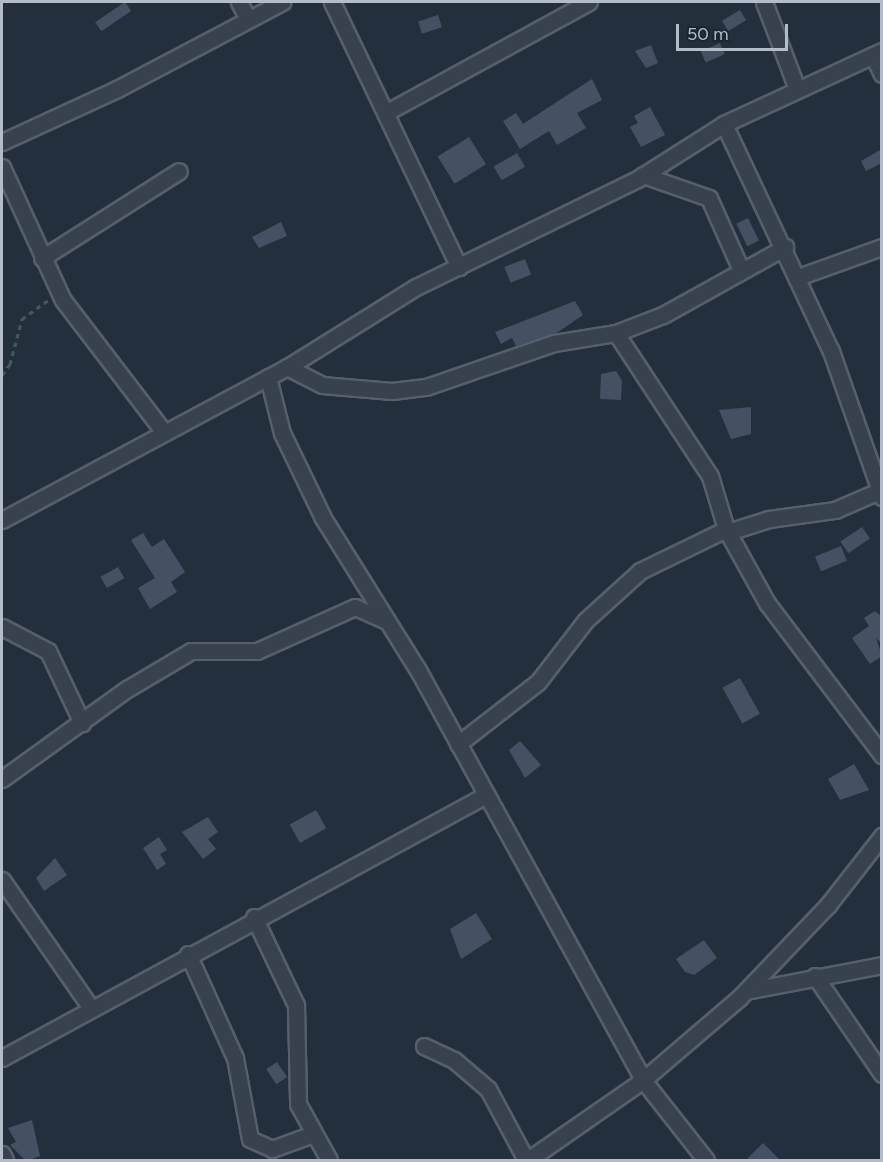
<!DOCTYPE html>
<style>
body{margin:0}
#map{position:relative;width:883px;height:1162px;overflow:hidden;background:#242f3e;font-family:Figtree,sans-serif}
div>[style]{position:absolute}
.building>*{inset:0;background:#455162;transform-origin:0 0}
.path>*{height:3px;margin-top:-1.5px;transform-origin:0;background:repeating-linear-gradient(90deg,#44595c 0 4.5px,transparent 0 9px)}
.roads{filter:drop-shadow(2px 0 #565f6c) drop-shadow(-2px 0 #565f6c) drop-shadow(0 2px #565f6c) drop-shadow(0 -2px #565f6c)}
.minor>*{height:15px;margin:-7.5px;padding:0 7.5px;transform-origin:7.5px;border-radius:7.5px;background:#38414e}
span{translate:-50% -50%;white-space:nowrap;text-align:center;line-height:1.15;-webkit-text-stroke:4.5px #1d2633;paint-order:stroke}
.frame{position:absolute;inset:0;border:3px solid #b4bcc9;pointer-events:none}
.scale{position:absolute;left:676px;top:24px;width:112px;height:27px;box-sizing:border-box;border:3px solid #b4bcc9;border-top:0;padding-left:8px;font-size:18px;line-height:21px;white-space:nowrap;color:#b4bcc9;-webkit-text-stroke:4px #1d2633;paint-order:stroke}
</style>
<div id="map">
<div class="building">
<i style="left:125px;top:2px;width:11px;height:36px;rotate:56deg"></i>
<i style="left:740px;top:10px;width:12px;height:21px;rotate:59deg"></i>
<i style="left:438px;top:15px;width:13px;height:21px;rotate:72deg"></i>
<i style="left:720px;top:43px;width:12px;height:21px;rotate:66deg"></i>
<i style="clip-path:polygon(651px 45px,658px 63px,646px 68px,635px 51px)"></i>
<i style="clip-path:polygon(592px 79px,602px 100px,577px 113px,586px 128px,557px 145px,549px 131px,520px 149px,503px 121px,516px 113px,523px 124px)"></i>
<i style="clip-path:polygon(650px 107px,665px 135px,641px 147px,630px 127px,638px 123px,634px 116px)"></i>
<i style="left:469px;top:137px;width:32px;height:37px;rotate:58deg"></i>
<i style="clip-path:polygon(882px 149px,882px 163px,866px 171px,861px 161px)"></i>
<i style="left:517px;top:153px;width:16px;height:27px;rotate:60deg"></i>
<i style="left:748px;top:218px;width:25px;height:13px;rotate:64deg"></i>
<i style="clip-path:polygon(281px 222px,287px 236px,259px 248px,252px 237px)"></i>
<i style="left:525px;top:259px;width:17px;height:22px;rotate:69deg"></i>
<i style="clip-path:polygon(575px 301px,583px 315px,558px 332px,516px 346px,512px 338px,501px 344px,495px 332px)"></i>
<i style="clip-path:polygon(616px 371px,622px 381px,621px 400px,600px 399px,601px 374px)"></i>
<i style="clip-path:polygon(751px 407px,751px 434px,731px 439px,719px 410px)"></i>
<i style="left:862px;top:527px;width:14px;height:26px;rotate:56deg"></i>
<i style="clip-path:polygon(143px 533px,152px 547px,164px 539px,185px 572px,171px 582px,177px 592px,150px 609px,138px 588px,155px 578px,131px 540px)"></i>
<i style="left:841px;top:546px;width:16px;height:28px;rotate:68deg"></i>
<i style="left:118px;top:567px;width:13px;height:20px;rotate:61deg"></i>
<i style="clip-path:polygon(875px 611px,882px 617px,882px 644px,876px 638px,882px 656px,870px 664px,852px 638px,869px 626px,864px 618px)"></i>
<i style="left:740px;top:678px;width:41px;height:20px;rotate:61deg"></i>
<i style="clip-path:polygon(520px 741px,541px 765px,525px 778px,509px 750px)"></i>
<i style="clip-path:polygon(854px 764px,869px 790px,840px 800px,828px 779px)"></i>
<i style="left:316px;top:810px;width:21px;height:30px;rotate:61deg"></i>
<i style="clip-path:polygon(208px 817px,218px 832px,208px 839px,216px 849px,203px 859px,182px 832px)"></i>
<i style="clip-path:polygon(159px 837px,167px 850px,160px 854px,166px 864px,157px 870px,143px 848px)"></i>
<i style="clip-path:polygon(55px 858px,67px 875px,44px 891px,36px 878px)"></i>
<i style="clip-path:polygon(476px 913px,492px 939px,461px 959px,450px 929px)"></i>
<i style="clip-path:polygon(704px 940px,717px 958px,694px 975px,685px 972px,676px 959px)"></i>
<i style="left:277px;top:1062px;width:18px;height:13px;rotate:56deg"></i>
<i style="clip-path:polygon(32px 1120px,40px 1156px,26px 1161px,10px 1145px,16px 1142px,8px 1128px)"></i>
<i style="clip-path:polygon(763px 1143px,781px 1161px,745px 1161px)"></i>
</div>
<div class="path">
<i style="left:2px;top:375px;width:14px;rotate:-54deg"></i>
<i style="left:10px;top:364px;width:47px;rotate:-75.1deg"></i>
<i style="left:22px;top:319px;width:32px;rotate:-36deg"></i>
</div>
<div class="roads">
<div class="minor">
<i style="left:239px;top:2px;width:19px;rotate:62deg"></i>
<i style="left:332px;top:2px;width:294px;rotate:64.4deg"></i>
<i style="left:764px;top:2px;width:93px;rotate:69.2deg"></i>
<i style="left:873px;top:55px;width:21px;rotate:65deg"></i>
<i style="left:387px;top:112px;width:230px;rotate:-28.6deg"></i>
<i style="left:724px;top:124px;width:251px;rotate:64.8deg"></i>
<i style="left:831px;top:351px;width:155px;rotate:70.7deg"></i>
<i style="left:2px;top:142px;width:127px;rotate:-24.7deg"></i>
<i style="left:117px;top:89px;width:187px;rotate:-27.8deg"></i>
<i style="left:2px;top:167px;width:146px;rotate:65.4deg"></i>
<i style="left:63px;top:300px;width:165px;rotate:52.6deg"></i>
<i style="left:643px;top:175px;width:70px;rotate:19.2deg"></i>
<i style="left:709px;top:198px;width:79px;rotate:66deg"></i>
<i style="left:42px;top:258px;width:162px;rotate:-32.4deg"></i>
<i style="left:798px;top:277px;width:89px;rotate:-19.7deg"></i>
<i style="left:616px;top:333px;width:171px;rotate:56.7deg"></i>
<i style="left:710px;top:476px;width:55px;rotate:73.2deg"></i>
<i style="left:726px;top:529px;width:85px;rotate:61deg"></i>
<i style="left:767px;top:603px;width:191px;rotate:52.9deg"></i>
<i style="left:287px;top:367px;width:39px;rotate:27deg"></i>
<i style="left:322px;top:385px;width:70px;rotate:4.9deg"></i>
<i style="left:392px;top:391px;width:34px;rotate:-7deg"></i>
<i style="left:426px;top:387px;width:135px;rotate:-19deg"></i>
<i style="left:554px;top:343px;width:63px;rotate:-9.2deg"></i>
<i style="left:616px;top:333px;width:50px;rotate:-21deg"></i>
<i style="left:663px;top:315px;width:140px;rotate:-29.1deg"></i>
<i style="left:268px;top:377px;width:58px;rotate:76deg"></i>
<i style="left:282px;top:433px;width:94px;rotate:64.2deg"></i>
<i style="left:323px;top:518px;width:179px;rotate:58deg"></i>
<i style="left:418px;top:670px;width:468px;rotate:61.2deg"></i>
<i style="left:643px;top:1080px;width:102px;rotate:51.8deg"></i>
<i style="left:2px;top:520px;width:328px;rotate:-28.2deg"></i>
<i style="left:291px;top:365px;width:147px;rotate:-32deg"></i>
<i style="left:416px;top:287px;width:248px;rotate:-26deg"></i>
<i style="left:639px;top:178px;width:101px;rotate:-32.4deg"></i>
<i style="left:724px;top:124px;width:174px;rotate:-24.8deg"></i>
<i style="left:728px;top:532px;width:43px;rotate:-17.6deg"></i>
<i style="left:769px;top:519px;width:67px;rotate:-7.8deg"></i>
<i style="left:835px;top:510px;width:48px;rotate:-23.4deg"></i>
<i style="left:2px;top:627px;width:52px;rotate:27.6deg"></i>
<i style="left:48px;top:651px;width:80px;rotate:64.7deg"></i>
<i style="left:458px;top:744px;width:101px;rotate:-37.8deg"></i>
<i style="left:538px;top:682px;width:78px;rotate:-52.3deg"></i>
<i style="left:586px;top:620px;width:73px;rotate:-42.2deg"></i>
<i style="left:640px;top:571px;width:96px;rotate:-26deg"></i>
<i style="left:2px;top:779px;width:154px;rotate:-35.8deg"></i>
<i style="left:127px;top:689px;width:74px;rotate:-30.7deg"></i>
<i style="left:191px;top:651px;width:66px"></i>
<i style="left:257px;top:651px;width:107px;rotate:-24.2deg"></i>
<i style="left:355px;top:607px;width:35px;rotate:24deg"></i>
<i style="left:2px;top:880px;width:156px;rotate:55.2deg"></i>
<i style="left:254px;top:917px;width:98px;rotate:64.5deg"></i>
<i style="left:296px;top:1005px;width:99px;rotate:88.8deg"></i>
<i style="left:298px;top:1104px;width:64px;rotate:61deg"></i>
<i style="left:188px;top:954px;width:114px;rotate:65.7deg"></i>
<i style="left:235px;top:1058px;width:82px;rotate:79.5deg"></i>
<i style="left:250px;top:1139px;width:24px;rotate:24deg"></i>
<i style="left:272px;top:1149px;width:44px;rotate:-20.1deg"></i>
<i style="left:815px;top:976px;width:119px;rotate:55.6deg"></i>
<i style="left:746px;top:991px;width:138px;rotate:-10.8deg"></i>
<i style="left:424px;top:1046px;width:33px;rotate:25deg"></i>
<i style="left:454px;top:1060px;width:45px;rotate:40.5deg"></i>
<i style="left:488px;top:1089px;width:81px;rotate:61.8deg"></i>
<i style="left:2px;top:1058px;width:549px;rotate:-28.53deg"></i>
<i style="left:2px;top:1154px;width:7px;rotate:63deg"></i>
<i style="left:528px;top:1160px;width:140px;rotate:-34.8deg"></i>
<i style="left:643px;top:1080px;width:126px;rotate:-40.5deg"></i>
<i style="left:739px;top:998px;width:129px;rotate:-46.3deg"></i>
<i style="left:828px;top:905px;width:88px;rotate:-52deg"></i>
</div>
</div>
<div class="frame"></div>
<div class="scale">50 m</div>
</div>
